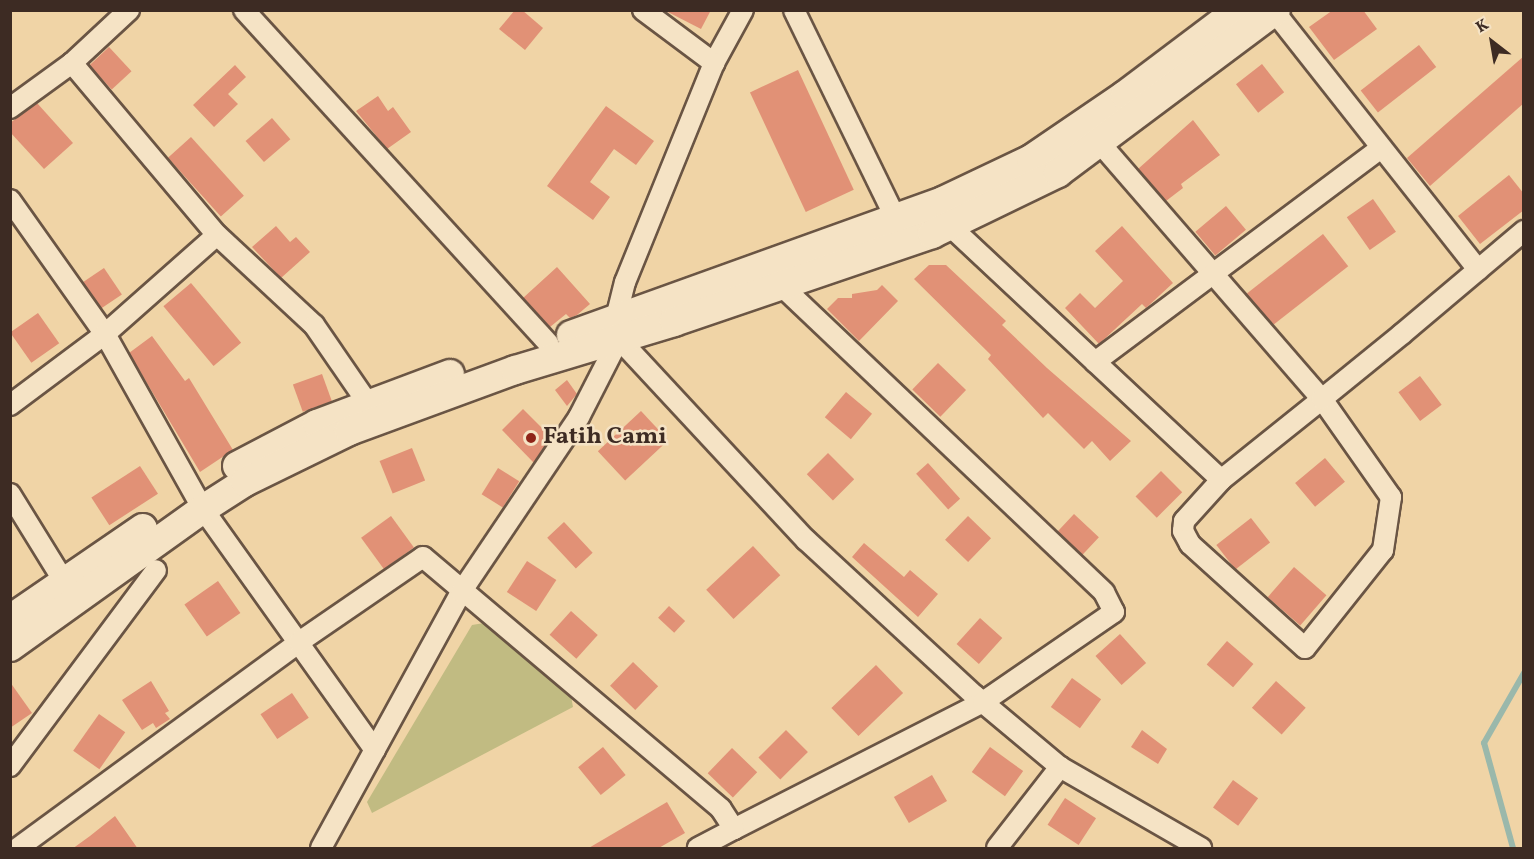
<!DOCTYPE html>
<style>
body{margin:0}
#map{position:relative;width:1534px;height:859px;overflow:hidden;background:#f0d4a6;font-family:Vollkorn,serif}
div>[style]{position:absolute}
.green>*{inset:0;background:#c1bb82}
.stream>*{height:6px;margin:-3px;padding:0 3px;transform-origin:3px;border-radius:3px;background:#9ab8ab}
.building>*{inset:0;background:#e19176;transform-origin:0 0}
.roads{filter:drop-shadow(2px 0 #6a5544) drop-shadow(-2px 0 #6a5544) drop-shadow(0 2px #6a5544) drop-shadow(0 -2px #6a5544)}
.street>*{height:20px;margin:-10px;padding:0 10px;transform-origin:10px;border-radius:10px;background:#f5e3c5}
.secondary>*{height:28px;margin:-14px;padding:0 14px;transform-origin:14px;border-radius:14px;background:#f5e3c5}
.dots>*{width:16px;height:16px;translate:-50% -50%;box-sizing:border-box;border:3px solid #f5e3c5;border-radius:50%}
span{translate:-50% -50%;white-space:nowrap;text-align:center;line-height:1.15;-webkit-text-stroke:5px #f5e3c5;paint-order:stroke}
.poi-label{font-size:24px;color:#3d2b23;font-weight:700}
.left{translate:0 -50%;text-align:left}
.frame{position:absolute;inset:0;border:12px solid #3d2b23;pointer-events:none}
.north{position:absolute;left:1462px;top:12px;width:60px;height:60px;-webkit-text-stroke:4px #f5e3c5;paint-order:stroke;rotate:329deg;font-size:16px;font-weight:700;line-height:24px;text-align:center;color:#3d2b23}
.north::after{content:'';display:block;margin:auto;width:21px;height:27px;background:#3d2b23;clip-path:polygon(50% 0,100% 100%,50% 72%,0 100%)}
</style>
<div id="map">
<div class="green">
<i style="clip-path:polygon(484px 623px,571px 696px,573px 707px,372px 813px,367px 802px,472px 625px)"></i>
</div>
<div class="stream">
<i style="left:1513px;top:848px;width:109px;rotate:-105.4deg"></i>
<i style="left:1484px;top:743px;width:81px;rotate:-60.3deg"></i>
</div>
<div class="building">
<i style="clip-path:polygon(515px 10px,522px 10px,543px 28px,525px 50px,499px 29px)"></i>
<i style="clip-path:polygon(664px 10px,711px 10px,701px 29px)"></i>
<i style="clip-path:polygon(1333px 10px,1363px 10px,1377px 29px,1334px 60px,1309px 27px)"></i>
<i style="left:1419px;top:45px;width:28px;height:74px;rotate:52deg"></i>
<i style="left:109px;top:47px;width:33px;height:27px;rotate:47deg"></i>
<i style="clip-path:polygon(1524px 56px,1524px 103px,1430px 186px,1407px 158px)"></i>
<i style="left:1262px;top:64px;width:36px;height:33px;rotate:52deg"></i>
<i style="clip-path:polygon(235px 65px,246px 77px,228px 94px,238px 104px,214px 127px,193px 105px)"></i>
<i style="left:798px;top:70px;width:132px;height:53px;rotate:65deg"></i>
<i style="clip-path:polygon(378px 96px,388px 111px,393px 107px,411px 132px,387px 149px,356px 111px)"></i>
<i style="clip-path:polygon(37px 103px,73px 143px,44px 169px,10px 132px,10px 123px)"></i>
<i style="clip-path:polygon(606px 106px,654px 141px,636px 165px,614px 149px,590px 182px,610px 197px,593px 220px,547px 186px)"></i>
<i style="left:272px;top:118px;width:28px;height:35px;rotate:49deg"></i>
<i style="clip-path:polygon(1193px 120px,1220px 155px,1181px 184px,1183px 188px,1166px 201px,1138px 169px)"></i>
<i style="left:191px;top:137px;width:79px;height:31px;rotate:48deg"></i>
<i style="clip-path:polygon(1509px 175px,1524px 194px,1524px 210px,1480px 244px,1458px 216px)"></i>
<i style="left:1373px;top:199px;width:40px;height:32px;rotate:55deg"></i>
<i style="left:1226px;top:206px;width:31px;height:40px;rotate:50deg"></i>
<i style="clip-path:polygon(276px 226px,290px 242px,296px 237px,310px 252px,281px 278px,252px 247px)"></i>
<i style="clip-path:polygon(1122px 226px,1173px 283px,1146px 308px,1142px 304px,1099px 344px,1065px 308px,1080px 293px,1095px 308px,1123px 281px,1095px 251px)"></i>
<i style="left:1323px;top:234px;width:41px;height:97px;rotate:52deg"></i>
<i style="clip-path:polygon(929px 265px,946px 265px,1006px 321px,1002px 325px,1047px 368px,1131px 441px,1110px 461px,1092px 441px,1084px 449px,1048px 413px,1043px 418px,988px 359px,991px 355px,914px 279px)"></i>
<i style="clip-path:polygon(557px 267px,590px 304px,577px 315px,570px 318px,566px 314px,550px 327px,523px 298px)"></i>
<i style="left:104px;top:268px;width:32px;height:26px;rotate:56deg"></i>
<i style="left:191px;top:283px;width:78px;height:36px;rotate:50deg"></i>
<i style="clip-path:polygon(882px 285px,898px 301px,859px 341px,827px 309px,838px 298px,852px 298px,852px 294px,877px 290px)"></i>
<i style="left:38px;top:313px;width:37px;height:34px;rotate:55deg"></i>
<i style="clip-path:polygon(152px 336px,185px 381px,189px 378px,233px 450px,200px 472px,129px 353px)"></i>
<i style="left:938px;top:363px;width:39px;height:37px;rotate:44deg"></i>
<i style="left:322px;top:374px;width:29px;height:31px;rotate:70deg"></i>
<i style="left:1420px;top:376px;width:36px;height:27px;rotate:53deg"></i>
<i style="clip-path:polygon(567px 380px,577px 394px,567px 406px,555px 390px)"></i>
<i style="left:846px;top:392px;width:34px;height:33px;rotate:40deg"></i>
<i style="clip-path:polygon(523px 409px,551px 437px,534px 463px,502px 430px)"></i>
<i style="left:641px;top:411px;width:40px;height:59px;rotate:47deg"></i>
<i style="left:412px;top:448px;width:35px;height:35px;rotate:68deg"></i>
<i style="left:828px;top:453px;width:37px;height:30px;rotate:45deg"></i>
<i style="left:1325px;top:458px;width:31px;height:39px;rotate:50deg"></i>
<i style="left:928px;top:463px;width:48px;height:16px;rotate:48deg"></i>
<i style="left:140px;top:466px;width:33px;height:58px;rotate:57deg"></i>
<i style="left:498px;top:468px;width:25px;height:31px;rotate:32deg"></i>
<i style="left:1161px;top:471px;width:30px;height:36px;rotate:45deg"></i>
<i style="left:1074px;top:514px;width:34px;height:24px;rotate:43deg"></i>
<i style="left:391px;top:516px;width:39px;height:37px;rotate:54deg"></i>
<i style="left:968px;top:516px;width:32px;height:33px;rotate:44deg"></i>
<i style="left:1251px;top:518px;width:31px;height:44px;rotate:52deg"></i>
<i style="left:564px;top:522px;width:42px;height:23px;rotate:47deg"></i>
<i style="clip-path:polygon(864px 543px,904px 577px,910px 570px,938px 594px,918px 617px,852px 557px)"></i>
<i style="left:753px;top:546px;width:40px;height:64px;rotate:47deg"></i>
<i style="left:527px;top:561px;width:35px;height:37px;rotate:33deg"></i>
<i style="left:1294px;top:567px;width:43px;height:40px;rotate:41deg"></i>
<i style="left:218px;top:581px;width:39px;height:41px;rotate:55deg"></i>
<i style="left:669px;top:606px;width:22px;height:16px;rotate:43deg"></i>
<i style="left:571px;top:611px;width:36px;height:32px;rotate:42deg"></i>
<i style="left:980px;top:618px;width:30px;height:35px;rotate:42deg"></i>
<i style="left:1120px;top:634px;width:39px;height:33px;rotate:48deg"></i>
<i style="left:1227px;top:641px;width:35px;height:31px;rotate:41deg"></i>
<i style="left:633px;top:662px;width:35px;height:33px;rotate:44deg"></i>
<i style="left:876px;top:665px;width:39px;height:62px;rotate:46deg"></i>
<i style="left:1072px;top:678px;width:36px;height:36px;rotate:36deg"></i>
<i style="clip-path:polygon(151px 681px,169px 711px,165px 713px,170px 719px,156px 728px,153px 723px,142px 730px,122px 700px)"></i>
<i style="left:1276px;top:681px;width:40px;height:36px;rotate:42deg"></i>
<i style="clip-path:polygon(10px 682px,32px 713px,10px 728px)"></i>
<i style="left:292px;top:693px;width:30px;height:38px;rotate:56deg"></i>
<i style="left:99px;top:714px;width:32px;height:45px;rotate:35deg"></i>
<i style="left:786px;top:730px;width:31px;height:39px;rotate:45deg"></i>
<i style="clip-path:polygon(1142px 730px,1167px 749px,1158px 764px,1131px 747px)"></i>
<i style="left:603px;top:747px;width:36px;height:32px;rotate:51deg"></i>
<i style="left:990px;top:747px;width:41px;height:31px;rotate:36deg"></i>
<i style="left:732px;top:748px;width:35px;height:35px;rotate:44deg"></i>
<i style="left:932px;top:775px;width:30px;height:44px;rotate:60deg"></i>
<i style="left:1233px;top:780px;width:31px;height:34px;rotate:36deg"></i>
<i style="left:1065px;top:798px;width:37px;height:32px;rotate:33deg"></i>
<i style="clip-path:polygon(667px 802px,685px 833px,657px 849px,587px 849px)"></i>
<i style="clip-path:polygon(115px 816px,138px 849px,72px 849px,90px 836px)"></i>
</div>
<div class="roads">
<div class="street">
<i style="left:244px;top:10px;width:452px;rotate:47.6deg"></i>
<i style="left:643px;top:10px;width:89px;rotate:36.7deg"></i>
<i style="left:743px;top:10px;width:60px;rotate:118.7deg"></i>
<i style="left:714px;top:63px;width:236px;rotate:112.1deg"></i>
<i style="left:625px;top:282px;width:37px;rotate:104deg"></i>
<i style="left:616px;top:318px;width:21px;rotate:82deg"></i>
<i style="left:619px;top:339px;width:275px;rotate:47.1deg"></i>
<i style="left:806px;top:540px;width:229px;rotate:42.7deg"></i>
<i style="left:974px;top:695px;width:112px;rotate:39.9deg"></i>
<i style="left:1060px;top:767px;width:163px;rotate:29.9deg"></i>
<i style="left:794px;top:10px;width:230px;rotate:64deg"></i>
<i style="left:1273px;top:10px;width:331px;rotate:51.7deg"></i>
<i style="left:72px;top:63px;width:225px;rotate:49.9deg"></i>
<i style="left:217px;top:235px;width:132px;rotate:42.9deg"></i>
<i style="left:314px;top:325px;width:93px;rotate:55.5deg"></i>
<i style="left:10px;top:108px;width:77px;rotate:-36deg"></i>
<i style="left:72px;top:63px;width:78px;rotate:-42.9deg"></i>
<i style="left:1099px;top:142px;width:340px;rotate:49.1deg"></i>
<i style="left:1322px;top:399px;width:120px;rotate:54.9deg"></i>
<i style="left:1391px;top:497px;width:54px;rotate:98.6deg"></i>
<i style="left:1383px;top:550px;width:125px;rotate:128.5deg"></i>
<i style="left:1305px;top:648px;width:155px;rotate:-137.9deg"></i>
<i style="left:1190px;top:544px;width:15px;rotate:-118deg"></i>
<i style="left:1183px;top:531px;width:10px;rotate:-84deg"></i>
<i style="left:1184px;top:521px;width:55px;rotate:-47.9deg"></i>
<i style="left:1221px;top:480px;width:129px;rotate:-38.7deg"></i>
<i style="left:1322px;top:399px;width:103px;rotate:-39.1deg"></i>
<i style="left:1402px;top:334px;width:160px;rotate:-40.2deg"></i>
<i style="left:10px;top:200px;width:164px;rotate:54.7deg"></i>
<i style="left:105px;top:334px;width:201px;rotate:60.8deg"></i>
<i style="left:203px;top:509px;width:296px;rotate:54.5deg"></i>
<i style="left:951px;top:227px;width:370px;rotate:43.1deg"></i>
<i style="left:1095px;top:362px;width:356px;rotate:-36.8deg"></i>
<i style="left:10px;top:405px;width:119px;rotate:-36.8deg"></i>
<i style="left:105px;top:334px;width:149px;rotate:-41.5deg"></i>
<i style="left:10px;top:494px;width:114px;rotate:58.3deg"></i>
<i style="left:10px;top:766px;width:244px;rotate:-53.3deg"></i>
<i style="left:734px;top:829px;width:280px;rotate:-27deg"></i>
<i style="left:983px;top:702px;width:159px;rotate:-34.5deg"></i>
<i style="left:1114px;top:612px;width:22px;rotate:-117deg"></i>
<i style="left:1104px;top:592px;width:446px;rotate:-136.5deg"></i>
<i style="left:18px;top:848px;width:348px;rotate:-36.2deg"></i>
<i style="left:299px;top:642px;width:150px;rotate:-34.4deg"></i>
<i style="left:423px;top:557px;width:390px;rotate:40.2deg"></i>
<i style="left:721px;top:809px;width:24px;rotate:57deg"></i>
<i style="left:734px;top:829px;width:41px;rotate:152.2deg"></i>
<i style="left:321px;top:848px;width:292px;rotate:-61.3deg"></i>
<i style="left:461px;top:592px;width:211px;rotate:-56deg"></i>
<i style="left:579px;top:417px;width:88px;rotate:-62.9deg"></i>
<i style="left:997px;top:848px;width:103px;rotate:-52.1deg"></i>
</div>
<div class="secondary">
<i style="left:571px;top:335px;width:395px;rotate:-19.8deg"></i>
<i style="left:943px;top:201px;width:98px;rotate:-25.5deg"></i>
<i style="left:1031px;top:159px;width:114px;rotate:-34.2deg"></i>
<i style="left:1125px;top:95px;width:141px;rotate:-37deg"></i>
<i style="left:237px;top:466px;width:90px;rotate:-27.7deg"></i>
<i style="left:317px;top:424px;width:142px;rotate:-20.6deg"></i>
<i style="left:10px;top:619px;width:161px;rotate:-34.4deg"></i>
<i style="left:10px;top:647px;width:237px;rotate:-35.6deg"></i>
<i style="left:203px;top:509px;width:50px;rotate:-32.7deg"></i>
<i style="left:245px;top:482px;width:116px;rotate:-26.1deg"></i>
<i style="left:349px;top:431px;width:177px;rotate:-20.2deg"></i>
<i style="left:515px;top:370px;width:166px;rotate:-16.8deg"></i>
<i style="left:674px;top:322px;width:273px;rotate:-18.8deg"></i>
<i style="left:932px;top:234px;width:140px;rotate:-25.8deg"></i>
<i style="left:1058px;top:173px;width:272px;rotate:-36.8deg"></i>
</div>
</div>
<div class="dots">
<i style="left:531px;top:438px;background:#8f2418"></i>
</div>
<div class="poi-label">
<span class="left" style="left:543px;top:438px">Fatih Cami</span>
</div>
<div class="frame"></div>
<div class="north">K</div>
</div>
